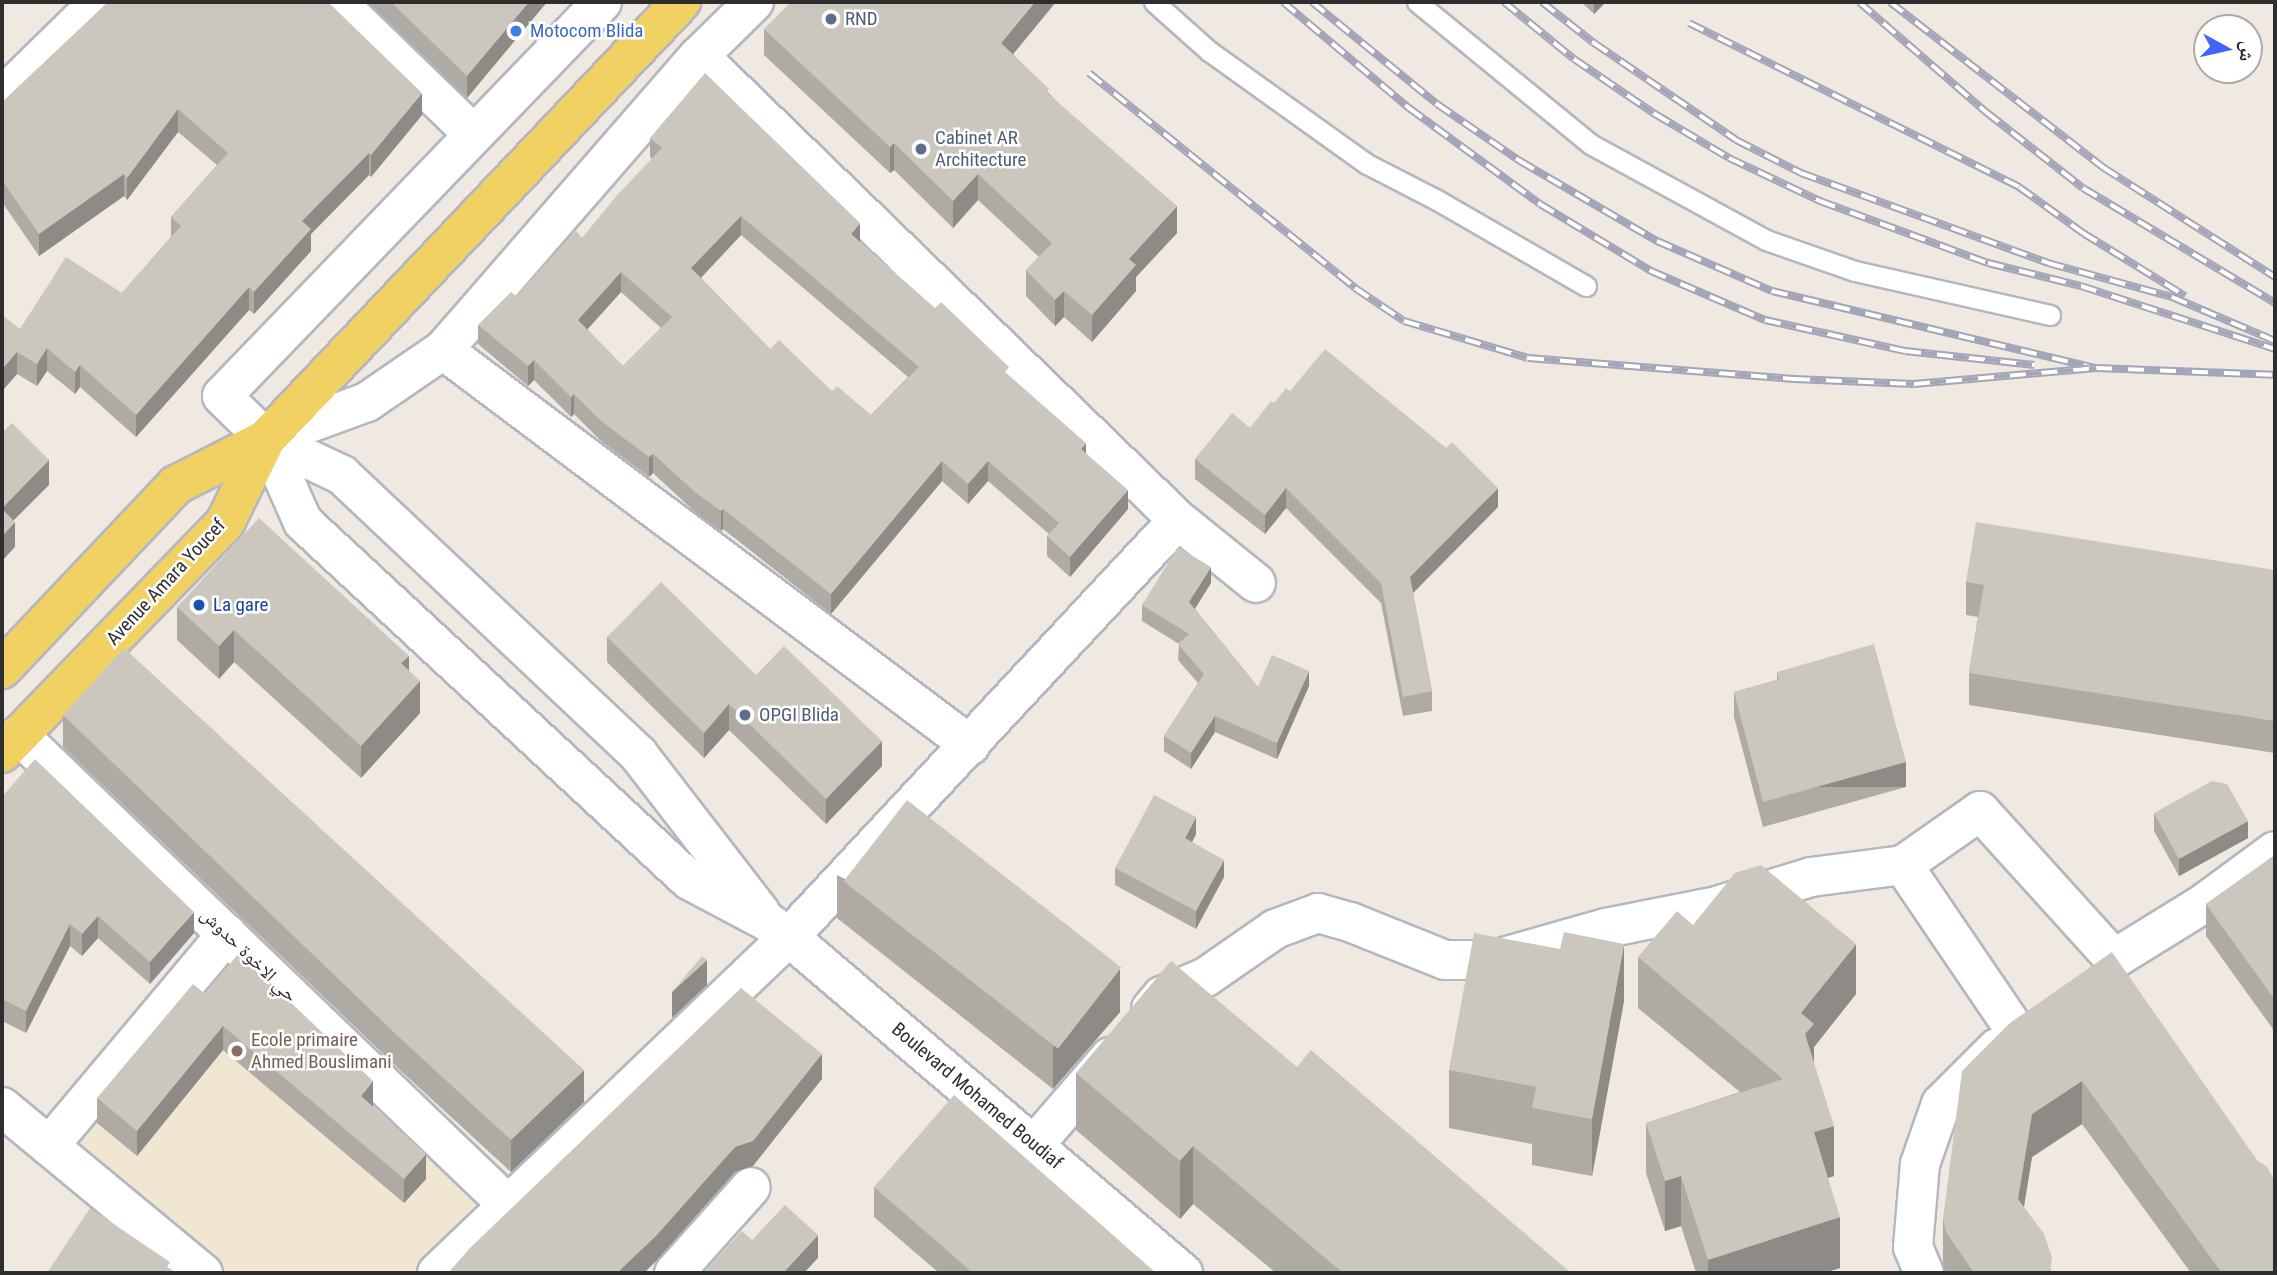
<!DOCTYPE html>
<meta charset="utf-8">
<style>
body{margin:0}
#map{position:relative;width:2277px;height:1275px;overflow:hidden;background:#efe9e1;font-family:"Roboto Condensed","Noto Naskh Arabic",sans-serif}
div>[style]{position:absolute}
.education>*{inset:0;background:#f0e6d1}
.roads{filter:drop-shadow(2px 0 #b4b7c1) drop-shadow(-2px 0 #b4b7c1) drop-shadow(0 2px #b4b7c1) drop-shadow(0 -2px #b4b7c1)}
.service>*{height:19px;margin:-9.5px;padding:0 9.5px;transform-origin:9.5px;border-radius:9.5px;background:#fff}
.minor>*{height:38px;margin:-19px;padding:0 19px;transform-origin:19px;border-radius:19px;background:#fff}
.secondary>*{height:38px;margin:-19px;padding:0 19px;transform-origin:19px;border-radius:19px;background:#fff}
.primary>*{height:38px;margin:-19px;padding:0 19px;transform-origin:19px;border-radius:19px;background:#f2d163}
.rail>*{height:8px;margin-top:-4px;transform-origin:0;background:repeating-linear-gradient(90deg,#fff 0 16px,#a3a6b8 0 32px);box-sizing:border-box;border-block:2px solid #a3a6b8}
.wall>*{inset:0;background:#afaba4}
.shaded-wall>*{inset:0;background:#8e8b86;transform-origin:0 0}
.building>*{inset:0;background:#cbc7bf;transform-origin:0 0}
.dots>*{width:19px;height:19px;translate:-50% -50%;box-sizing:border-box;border:4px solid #fff;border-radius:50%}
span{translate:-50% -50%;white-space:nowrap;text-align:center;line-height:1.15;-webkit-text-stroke:5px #fff;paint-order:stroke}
.service-label{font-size:19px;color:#4e5e75}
.left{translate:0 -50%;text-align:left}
.shop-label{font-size:19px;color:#366cbe}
.street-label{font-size:19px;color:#2e2e2e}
.transit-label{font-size:19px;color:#164399}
.education-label{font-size:19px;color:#785e54}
.frame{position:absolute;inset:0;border:4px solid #2e2e2e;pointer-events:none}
.north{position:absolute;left:2193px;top:14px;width:70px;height:70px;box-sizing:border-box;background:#fff;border:2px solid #ababab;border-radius:50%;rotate:98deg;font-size:19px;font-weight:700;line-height:28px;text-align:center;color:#2e2e2e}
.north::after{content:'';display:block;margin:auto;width:24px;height:32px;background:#4264fb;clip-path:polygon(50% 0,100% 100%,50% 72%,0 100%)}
</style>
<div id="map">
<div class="education">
<i style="clip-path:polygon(231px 956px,475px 1203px,410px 1273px,218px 1273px,69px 1146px)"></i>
</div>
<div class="roads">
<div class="service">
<i style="left:1154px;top:2px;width:74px;rotate:41.7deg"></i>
<i style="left:1209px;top:51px;width:194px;rotate:35.6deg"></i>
<i style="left:1367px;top:164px;width:79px;rotate:27.2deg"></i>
<i style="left:1437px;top:200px;width:172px;rotate:30deg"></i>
<i style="left:1417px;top:2px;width:226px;rotate:39.3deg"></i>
<i style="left:1592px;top:145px;width:198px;rotate:28.6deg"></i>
<i style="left:1766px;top:240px;width:94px;rotate:19.2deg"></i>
<i style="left:1855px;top:271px;width:200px;rotate:12.7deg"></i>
</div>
<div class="minor">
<i style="left:337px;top:2px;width:190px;rotate:44.1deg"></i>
<i style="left:602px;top:2px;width:547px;rotate:133.96deg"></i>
<i style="left:222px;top:396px;width:62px;rotate:44.3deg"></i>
<i style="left:266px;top:439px;width:108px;rotate:-20.1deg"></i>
<i style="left:367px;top:402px;width:92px;rotate:-34.4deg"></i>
<i style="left:443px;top:350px;width:390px;rotate:-49deg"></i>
<i style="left:699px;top:56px;width:77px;rotate:-44.5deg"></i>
<i style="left:699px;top:56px;width:667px;rotate:44.09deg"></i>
<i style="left:1178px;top:520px;width:100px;rotate:38.9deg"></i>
<i style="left:2px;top:97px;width:136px;rotate:-44.4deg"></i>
<i style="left:443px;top:350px;width:659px;rotate:36.85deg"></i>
<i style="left:19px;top:735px;width:678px;rotate:43.86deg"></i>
<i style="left:1151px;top:1009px;width:17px;rotate:-50deg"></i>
<i style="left:1162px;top:996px;width:48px;rotate:-23.4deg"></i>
<i style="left:1206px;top:977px;width:84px;rotate:-34.8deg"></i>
<i style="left:1275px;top:929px;width:46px;rotate:-20.4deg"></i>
<i style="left:1318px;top:913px;width:33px;rotate:16deg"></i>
<i style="left:1350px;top:922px;width:102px;rotate:21.8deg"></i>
<i style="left:1445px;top:960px;width:48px"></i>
<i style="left:1493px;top:960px;width:117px;rotate:-15.8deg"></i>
<i style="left:1606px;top:928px;width:113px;rotate:-11.2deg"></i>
<i style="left:1717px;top:906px;width:98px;rotate:-17.1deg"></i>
<i style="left:1811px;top:877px;width:93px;rotate:-7.4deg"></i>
<i style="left:2015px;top:1030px;width:199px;rotate:-124.2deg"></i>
<i style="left:1903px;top:865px;width:94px;rotate:-35deg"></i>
<i style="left:1980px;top:811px;width:200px;rotate:47.8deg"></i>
<i style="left:2114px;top:959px;width:105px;rotate:-31.7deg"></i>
<i style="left:2203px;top:904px;width:89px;rotate:-36.4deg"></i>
<i style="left:2px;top:1107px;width:261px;rotate:39.6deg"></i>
<i style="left:1035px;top:1144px;width:115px;rotate:-49.2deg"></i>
<i style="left:49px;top:1146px;width:277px;rotate:-50deg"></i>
<i style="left:437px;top:1273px;width:487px;rotate:-43.7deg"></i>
<i style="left:789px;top:937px;width:570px;rotate:-46.99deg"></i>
<i style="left:674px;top:1273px;width:115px;rotate:-48.2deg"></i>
<i style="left:1924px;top:1273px;width:28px;rotate:-113deg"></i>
<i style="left:1913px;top:1247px;width:83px;rotate:-85.2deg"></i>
<i style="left:1920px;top:1164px;width:64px;rotate:-70.7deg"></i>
<i style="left:1941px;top:1104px;width:79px;rotate:-45deg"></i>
</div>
<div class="secondary">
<i style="left:266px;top:439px;width:91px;rotate:66deg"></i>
<i style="left:303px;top:522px;width:526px;rotate:42.84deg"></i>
<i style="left:689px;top:880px;width:89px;rotate:28deg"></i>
<i style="left:768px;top:922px;width:26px;rotate:36deg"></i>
<i style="left:789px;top:937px;width:518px;rotate:40.46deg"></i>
<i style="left:266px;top:439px;width:84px;rotate:25.3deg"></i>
<i style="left:342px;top:475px;width:407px;rotate:43.3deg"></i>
<i style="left:638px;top:754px;width:200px;rotate:52.3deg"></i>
</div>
<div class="primary">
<i style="left:2px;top:669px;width:253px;rotate:-46.6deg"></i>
<i style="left:176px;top:485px;width:101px;rotate:-27.1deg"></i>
<i style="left:2px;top:753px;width:320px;rotate:-45.9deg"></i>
<i style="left:225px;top:523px;width:93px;rotate:-64deg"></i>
<i style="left:266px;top:439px;width:603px;rotate:-46.48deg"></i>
</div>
</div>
<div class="rail">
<i style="left:1283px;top:2px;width:165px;rotate:40.1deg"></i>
<i style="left:1409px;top:108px;width:162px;rotate:36.2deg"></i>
<i style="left:1540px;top:204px;width:130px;rotate:31.1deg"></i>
<i style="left:1651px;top:271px;width:124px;rotate:23.3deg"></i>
<i style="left:1765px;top:320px;width:143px;rotate:12.5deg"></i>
<i style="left:1905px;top:351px;width:130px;rotate:6.2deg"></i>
<i style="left:1312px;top:2px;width:161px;rotate:39.2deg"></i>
<i style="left:1437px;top:104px;width:101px;rotate:34.5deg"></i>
<i style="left:1520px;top:161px;width:159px;rotate:30.3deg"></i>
<i style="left:1657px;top:241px;width:125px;rotate:23.5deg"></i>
<i style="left:1772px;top:291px;width:333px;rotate:13.4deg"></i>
<i style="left:2096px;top:368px;width:179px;rotate:2.2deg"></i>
<i style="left:1504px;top:2px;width:90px;rotate:39.2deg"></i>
<i style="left:1574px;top:59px;width:98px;rotate:34.2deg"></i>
<i style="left:1655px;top:114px;width:86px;rotate:30.7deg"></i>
<i style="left:1729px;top:158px;width:101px;rotate:25.3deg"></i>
<i style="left:1820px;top:201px;width:179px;rotate:20.3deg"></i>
<i style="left:1988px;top:263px;width:96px;rotate:13.9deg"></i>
<i style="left:2081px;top:286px;width:204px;rotate:18deg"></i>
<i style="left:1542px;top:2px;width:66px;rotate:38.3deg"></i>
<i style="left:1594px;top:43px;width:172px;rotate:34.3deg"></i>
<i style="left:1736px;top:140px;width:73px;rotate:26.9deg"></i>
<i style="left:1801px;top:173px;width:263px;rotate:20deg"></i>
<i style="left:2048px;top:263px;width:129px;rotate:15.3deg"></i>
<i style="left:2172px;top:297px;width:112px;rotate:23.1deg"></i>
<i style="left:1859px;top:2px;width:168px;rotate:40.9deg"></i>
<i style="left:1986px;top:112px;width:123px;rotate:38.1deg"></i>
<i style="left:2083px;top:188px;width:224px;rotate:30.9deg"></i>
<i style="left:1890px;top:2px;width:271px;rotate:37.8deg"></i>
<i style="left:2104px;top:168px;width:203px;rotate:32.5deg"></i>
<i style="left:1689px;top:23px;width:369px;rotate:26.4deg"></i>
<i style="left:2019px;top:187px;width:79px;rotate:35.7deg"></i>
<i style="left:2083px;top:233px;width:120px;rotate:31.7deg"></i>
<i style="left:1089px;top:73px;width:342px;rotate:38.9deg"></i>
<i style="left:1355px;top:288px;width:59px;rotate:34deg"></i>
<i style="left:1404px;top:321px;width:129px;rotate:16.6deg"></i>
<i style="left:1528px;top:358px;width:267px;rotate:4.5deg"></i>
<i style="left:1794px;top:379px;width:120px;rotate:2.4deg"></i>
<i style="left:1914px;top:384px;width:183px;rotate:-5deg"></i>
</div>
<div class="wall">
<i style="clip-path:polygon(368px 2px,547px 2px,467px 98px)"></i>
<i style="clip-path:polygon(1581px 2px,1606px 2px,1594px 14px)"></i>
<i style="clip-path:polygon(764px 29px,1013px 54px,1177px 233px,1136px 277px,1136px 291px,1092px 342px,1064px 317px,1055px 326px,1026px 296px,1026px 270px,1039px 257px,978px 200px,953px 228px,894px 170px,890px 173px,764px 55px)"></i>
<i style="clip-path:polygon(2px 102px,422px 115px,371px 177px,369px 175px,311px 234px,311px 251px,254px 314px,249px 310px,136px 437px,80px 387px,75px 394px,47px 371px,37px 386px,17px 374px,2px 391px,20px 329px,122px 293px,171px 237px,171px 217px,217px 165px,178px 132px,127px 200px,124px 196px,39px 256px,2px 202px)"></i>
<i style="clip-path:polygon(evenodd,650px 138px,860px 243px,1009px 376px,1086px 453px,1128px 509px,1070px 577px,1047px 556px,1047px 536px,1049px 534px,988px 481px,968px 504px,942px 481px,831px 614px,723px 529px,721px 531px,695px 512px,653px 473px,649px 477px,601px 441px,574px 414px,571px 417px,534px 380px,528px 386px,478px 344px,478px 325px,516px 296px,582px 238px,652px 159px,650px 157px,650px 138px,741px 235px,908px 377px,871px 415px,832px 391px,770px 349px,701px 278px,741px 235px,650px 138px,621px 292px,661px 328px,623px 366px,587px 329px,621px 292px)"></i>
<i style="clip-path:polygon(1290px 391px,1498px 507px,1413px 593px,1432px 691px,1432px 711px,1403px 716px,1381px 603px,1286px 508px,1265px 534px,1195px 479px,1195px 459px,1250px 428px,1274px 403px)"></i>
<i style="clip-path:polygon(2275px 570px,2275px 753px,1969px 705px,1969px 673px,1978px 617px,1966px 615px,1966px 582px)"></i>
<i style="clip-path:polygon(1211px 583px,1195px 609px,1258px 687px,1309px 686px,1277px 759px,1215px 732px,1191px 769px,1164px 751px,1164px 736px,1198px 683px,1178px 660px,1179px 644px,1142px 621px,1142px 605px)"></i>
<i style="clip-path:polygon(177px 607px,409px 670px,420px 713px,361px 778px,234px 662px,219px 679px,177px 640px)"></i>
<i style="clip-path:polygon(607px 637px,756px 675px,882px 766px,826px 824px,729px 730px,704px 758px,607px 662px)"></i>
<i style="clip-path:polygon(1777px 672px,1906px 787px,1763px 827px,1734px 717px,1734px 692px,1777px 680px)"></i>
<i style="clip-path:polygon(63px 715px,584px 1102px,511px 1172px,401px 1071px,63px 747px)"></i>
<i style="clip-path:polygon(2px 797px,194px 933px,150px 984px,98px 938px,82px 956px,70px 946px,26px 1033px,2px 1021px)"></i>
<i style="clip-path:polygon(2154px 813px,2248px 838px,2179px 876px,2154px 831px)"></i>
<i style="clip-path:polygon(1196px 834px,1192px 842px,1224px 877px,1196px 929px,1115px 885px,1115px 868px)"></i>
<i style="clip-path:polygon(2275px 855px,2275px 1032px,2206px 936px,2206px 904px)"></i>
<i style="clip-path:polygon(837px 875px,1120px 1012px,1053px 1089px,837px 918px)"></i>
<i style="clip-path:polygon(1693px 925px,1856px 994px,1814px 1047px,1814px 1063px,1834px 1176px,1828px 1178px,1840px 1268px,1823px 1273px,1696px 1273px,1681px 1226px,1665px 1231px,1646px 1173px,1646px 1123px,1740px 1092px,1638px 1008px,1638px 957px)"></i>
<i style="clip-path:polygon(205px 994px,373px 1106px,426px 1179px,404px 1203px,223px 1050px,137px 1156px,97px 1123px,97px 1098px)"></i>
<i style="clip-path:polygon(1624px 1001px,1592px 1176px,1532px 1165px,1532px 1144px,1449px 1128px,1449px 1070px)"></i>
<i style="clip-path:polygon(2010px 1023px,2257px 1160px,2275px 1273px,2191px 1273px,2082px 1124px,2032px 1157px,2024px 1207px,2052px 1273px,1945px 1273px,1943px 1262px,1943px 1219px)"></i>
<i style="clip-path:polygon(1297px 1067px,1571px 1273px,1276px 1273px,1193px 1204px,1180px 1219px,1076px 1130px,1076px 1073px)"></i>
<i style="clip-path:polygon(874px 1187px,1156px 1273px,939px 1273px,874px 1217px)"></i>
</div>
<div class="shaded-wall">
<i style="clip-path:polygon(529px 2px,547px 2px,467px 98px,467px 76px)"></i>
<i style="clip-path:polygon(1035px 2px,1056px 2px,1001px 69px,1001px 43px)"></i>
<i style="clip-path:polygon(1594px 2px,1606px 2px,1594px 14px)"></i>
<i style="clip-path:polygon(422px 93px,422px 115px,371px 177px,371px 155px)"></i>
<i style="clip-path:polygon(178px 109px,178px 132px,127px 200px,127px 178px)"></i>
<i style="clip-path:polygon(894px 143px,894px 170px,890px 173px,890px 147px)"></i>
<i style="clip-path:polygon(369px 153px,369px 175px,311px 234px,311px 251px,254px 314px,254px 292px,302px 221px)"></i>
<i style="clip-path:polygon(124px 174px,124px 196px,39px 256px,39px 234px)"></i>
<i style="clip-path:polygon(978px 174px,978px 200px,953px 228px,953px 201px)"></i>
<i style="clip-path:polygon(1177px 206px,1177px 233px,1136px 277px,1136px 291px,1092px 342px,1092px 315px,1129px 259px)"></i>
<i style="clip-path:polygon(741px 216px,741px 235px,691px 288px,691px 268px)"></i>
<i style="clip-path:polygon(860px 223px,860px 243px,851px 234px)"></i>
<i style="clip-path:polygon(621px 272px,621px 292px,578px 340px,578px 320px)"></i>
<i style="clip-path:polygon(249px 287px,249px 310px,136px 437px,136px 415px)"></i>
<i style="clip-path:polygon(1064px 291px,1064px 317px,1055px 326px,1055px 300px)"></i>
<i style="clip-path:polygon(47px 348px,47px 371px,37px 386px,37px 364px)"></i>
<i style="clip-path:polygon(17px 352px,17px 374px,2px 391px,2px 369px)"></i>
<i style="clip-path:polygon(534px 360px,534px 380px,528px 386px,528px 366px)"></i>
<i style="clip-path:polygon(80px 365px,80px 387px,75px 394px,75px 372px)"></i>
<i style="clip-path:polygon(574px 394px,574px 414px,571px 417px,571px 397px)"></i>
<i style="clip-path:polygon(1086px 443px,1086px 463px,1081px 449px)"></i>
<i style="clip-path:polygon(653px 454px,653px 473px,649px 477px,649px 457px)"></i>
<i style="clip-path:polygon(49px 460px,49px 485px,2px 532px,2px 508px)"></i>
<i style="clip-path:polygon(942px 461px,942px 481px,831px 614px,831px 594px)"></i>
<i style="clip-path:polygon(988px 461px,988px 481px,968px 504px,968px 484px)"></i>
<i style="clip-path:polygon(1286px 488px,1286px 508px,1265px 534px,1265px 515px)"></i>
<i style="clip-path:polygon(1498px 488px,1498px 507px,1410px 596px,1410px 577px)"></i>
<i style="clip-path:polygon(1128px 490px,1128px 509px,1070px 577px,1070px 557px)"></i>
<i style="clip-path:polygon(723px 509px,723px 529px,721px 531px,721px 511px)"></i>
<i style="clip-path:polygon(15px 522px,15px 547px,2px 561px,2px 536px)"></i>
<i style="clip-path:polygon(1211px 567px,1211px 583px,1189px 618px,1189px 602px)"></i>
<i style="clip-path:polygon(234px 630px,234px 662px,219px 679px,219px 646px)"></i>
<i style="clip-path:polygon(409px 656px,409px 688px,401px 663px)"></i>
<i style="clip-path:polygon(1309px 671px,1309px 686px,1277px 759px,1277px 743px)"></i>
<i style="clip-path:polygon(420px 681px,420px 713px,361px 778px,361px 746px)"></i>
<i style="clip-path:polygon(729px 704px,729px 730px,704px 758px,704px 733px)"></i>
<i style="clip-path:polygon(1215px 716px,1215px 732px,1191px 769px,1191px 753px)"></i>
<i style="clip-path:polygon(882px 741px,882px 766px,826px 824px,826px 799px)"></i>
<i style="left:1906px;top:762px;width:25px;height:148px;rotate:90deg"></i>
<i style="clip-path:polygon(1196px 817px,1196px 834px,1185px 856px,1185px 838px)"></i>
<i style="clip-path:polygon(2248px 821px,2248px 838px,2179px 876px,2179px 859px)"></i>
<i style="clip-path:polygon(1224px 860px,1224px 877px,1196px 929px,1196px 911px)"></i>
<i style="clip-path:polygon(194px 912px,194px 933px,150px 984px,150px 962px)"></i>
<i style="clip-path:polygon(98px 916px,98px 938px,82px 956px,82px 934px)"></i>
<i style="clip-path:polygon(70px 924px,70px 946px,26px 1033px,26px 1011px)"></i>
<i style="clip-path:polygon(1624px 944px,1624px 1001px,1592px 1176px,1592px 1119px)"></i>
<i style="clip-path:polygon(1856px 944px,1856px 994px,1814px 1047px,1814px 1074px,1801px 1013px)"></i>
<i style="clip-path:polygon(707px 960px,707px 985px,672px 1018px,672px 992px)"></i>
<i style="clip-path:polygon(1120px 969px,1120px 1012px,1053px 1089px,1053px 1047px)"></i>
<i style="clip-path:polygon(223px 1026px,223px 1050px,137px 1156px,137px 1131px)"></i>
<i style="clip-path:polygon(822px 1054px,822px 1079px,753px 1166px,735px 1172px,656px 1261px,644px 1273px,617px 1273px)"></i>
<i style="clip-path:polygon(584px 1070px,584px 1102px,511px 1172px,511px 1140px)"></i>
<i style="clip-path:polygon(373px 1081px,373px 1106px,361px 1121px,361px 1096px)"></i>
<i style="clip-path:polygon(2082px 1081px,2082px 1124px,2032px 1157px,2018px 1242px,2018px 1199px,2032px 1114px)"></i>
<i style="clip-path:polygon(1834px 1126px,1834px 1176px,1814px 1182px,1814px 1132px)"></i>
<i style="clip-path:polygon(1193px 1146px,1193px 1204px,1180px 1219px,1180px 1161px)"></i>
<i style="clip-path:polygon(426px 1154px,426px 1179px,404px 1203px,404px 1179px)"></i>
<i style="clip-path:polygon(1681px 1176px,1681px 1226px,1665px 1231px,1665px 1181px)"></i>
<i style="clip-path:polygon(1840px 1217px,1840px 1268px,1823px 1273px,1708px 1273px,1708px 1260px)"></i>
<i style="clip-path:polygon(818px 1235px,818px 1258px,804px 1273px,783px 1273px)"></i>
</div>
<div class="building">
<i style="clip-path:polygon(108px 2px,328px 2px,422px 93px,371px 155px,369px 153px,302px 221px,311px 229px,254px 292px,249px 287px,136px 415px,80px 365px,75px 372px,47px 348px,37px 364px,17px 352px,2px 369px,2px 315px,20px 329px,66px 257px,122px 293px,181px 226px,171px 217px,228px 153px,178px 109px,127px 178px,124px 174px,39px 234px,2px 180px,2px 102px)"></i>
<i style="clip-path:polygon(391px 2px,529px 2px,467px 76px)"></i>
<i style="clip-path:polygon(791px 2px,1035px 2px,1001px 43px,1049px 89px,1046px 92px,1177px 206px,1129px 259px,1136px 265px,1092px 315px,1064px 291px,1055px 300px,1026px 270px,1052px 243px,978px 174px,953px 201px,894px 143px,890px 147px,764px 29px)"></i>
<i style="clip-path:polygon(evenodd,705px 73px,860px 223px,851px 234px,935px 308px,941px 302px,1009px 367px,1005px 372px,1086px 443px,1081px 449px,1128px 490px,1070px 557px,1047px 536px,1059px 523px,988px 461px,968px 484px,942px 461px,831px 594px,723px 509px,721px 511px,695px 492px,653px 454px,649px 457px,601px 421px,574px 394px,571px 397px,534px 360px,528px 366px,478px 325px,511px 292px,516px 296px,576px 231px,582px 238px,618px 194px,662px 148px,650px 138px,705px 73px,741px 216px,919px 367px,871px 415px,837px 386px,832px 391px,779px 340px,770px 349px,691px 268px,741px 216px,705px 73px,621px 272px,672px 317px,623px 366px,578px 320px,621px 272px)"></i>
<i style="clip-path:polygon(1325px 349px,1446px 448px,1452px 442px,1498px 488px,1410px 577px,1432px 691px,1403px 697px,1381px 583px,1286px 488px,1265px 515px,1195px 459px,1232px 413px,1250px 428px,1271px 401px,1274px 403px,1286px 388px,1290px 391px)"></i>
<i style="clip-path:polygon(12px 423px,49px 460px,2px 508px,2px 433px)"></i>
<i style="clip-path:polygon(2px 509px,15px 522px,2px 536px)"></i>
<i style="clip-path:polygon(259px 518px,409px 656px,401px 663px,420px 681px,361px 746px,234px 630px,219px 646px,177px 607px)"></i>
<i style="clip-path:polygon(1976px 522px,2275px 570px,2275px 721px,1969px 673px,1984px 585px,1966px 582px)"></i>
<i style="clip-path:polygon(1178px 547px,1211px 567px,1189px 602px,1258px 687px,1272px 655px,1309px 671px,1277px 743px,1215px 716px,1191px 753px,1164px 736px,1204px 674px,1178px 644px,1189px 634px,1142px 605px)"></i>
<i style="clip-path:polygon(661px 582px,756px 675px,784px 646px,882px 741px,826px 799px,729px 704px,704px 733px,607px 637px)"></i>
<i style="clip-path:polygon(1874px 644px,1906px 762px,1763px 802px,1734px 692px,1779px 680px,1777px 672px)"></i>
<i style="clip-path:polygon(124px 648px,584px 1070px,511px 1140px,401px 1039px,63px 715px)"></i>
<i style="clip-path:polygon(35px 759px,194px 912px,150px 962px,98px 916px,82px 934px,70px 924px,26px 1011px,2px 999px,2px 797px)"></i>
<i style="clip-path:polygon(2212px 781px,2227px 784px,2248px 821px,2179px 859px,2154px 813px)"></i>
<i style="clip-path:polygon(1154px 795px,1196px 817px,1185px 838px,1224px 860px,1196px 911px,1115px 868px)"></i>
<i style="left:907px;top:800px;width:272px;height:103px;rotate:38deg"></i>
<i style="clip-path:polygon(2275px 855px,2275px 1000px,2206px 904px)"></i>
<i style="clip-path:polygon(1761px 865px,1856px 944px,1801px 1013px,1814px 1024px,1805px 1034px,1834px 1126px,1814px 1132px,1840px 1217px,1708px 1260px,1681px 1176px,1665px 1181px,1646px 1123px,1783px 1079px,1638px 957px,1677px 911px,1693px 925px,1735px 873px)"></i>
<i style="clip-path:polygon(1564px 932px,1624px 944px,1592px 1119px,1532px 1108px,1536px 1087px,1449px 1070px,1474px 933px,1560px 949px)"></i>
<i style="clip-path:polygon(2112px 952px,2257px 1160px,2267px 1167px,2275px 1181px,2275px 1273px,2222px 1273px,2082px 1081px,2032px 1114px,2018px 1199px,2044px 1234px,2052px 1257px,2050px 1273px,1974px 1273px,1946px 1232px,1943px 1219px,1962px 1071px,2010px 1023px)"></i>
<i style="clip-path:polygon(239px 953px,373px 1081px,361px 1096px,426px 1154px,404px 1179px,223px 1026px,137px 1131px,97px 1098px,193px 984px,205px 994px)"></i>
<i style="clip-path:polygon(702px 956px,707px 960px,672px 992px)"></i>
<i style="clip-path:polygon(1171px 961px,1297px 1067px,1311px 1050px,1571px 1273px,1343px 1273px,1193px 1146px,1180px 1161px,1076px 1073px)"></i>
<i style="clip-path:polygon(741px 988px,822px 1054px,753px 1141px,735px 1147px,656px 1236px,617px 1273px,448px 1273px,470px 1248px)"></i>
<i style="clip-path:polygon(954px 1095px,1156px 1273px,973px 1273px,874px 1187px)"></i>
<i style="clip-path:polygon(785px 1205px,818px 1235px,783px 1273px,703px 1273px,742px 1231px,752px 1240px)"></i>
<i style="clip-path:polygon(90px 1208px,170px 1262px,167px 1267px,177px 1273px,47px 1273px)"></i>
</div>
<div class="dots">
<i style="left:831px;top:19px;background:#5c6f8a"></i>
<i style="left:516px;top:31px;background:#3f7fe0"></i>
<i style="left:921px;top:149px;background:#5c6f8a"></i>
<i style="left:199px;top:605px;background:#1a4fb4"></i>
<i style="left:745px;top:715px;background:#5c6f8a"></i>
<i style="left:237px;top:1051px;background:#8d6e63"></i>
</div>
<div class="service-label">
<span class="left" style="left:845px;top:19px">RND</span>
<span class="left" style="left:935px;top:149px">Cabinet AR<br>Architecture</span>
<span class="left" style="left:759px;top:715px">OPGI Blida</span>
</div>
<div class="shop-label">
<span class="left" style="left:530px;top:31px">Motocom Blida</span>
</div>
<div class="street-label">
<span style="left:166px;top:582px;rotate:-47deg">Avenue Amara Youcef</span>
<span style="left:249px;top:955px;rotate:44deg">حي الاخوة حدوش</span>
<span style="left:977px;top:1096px;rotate:40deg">Boulevard Mohamed Boudiaf</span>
</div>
<div class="transit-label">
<span class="left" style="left:213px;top:605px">La gare</span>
</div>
<div class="education-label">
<span class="left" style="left:251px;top:1051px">Ecole primaire<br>Ahmed Bouslimani</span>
</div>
<div class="frame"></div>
<div class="north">ش</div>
</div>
